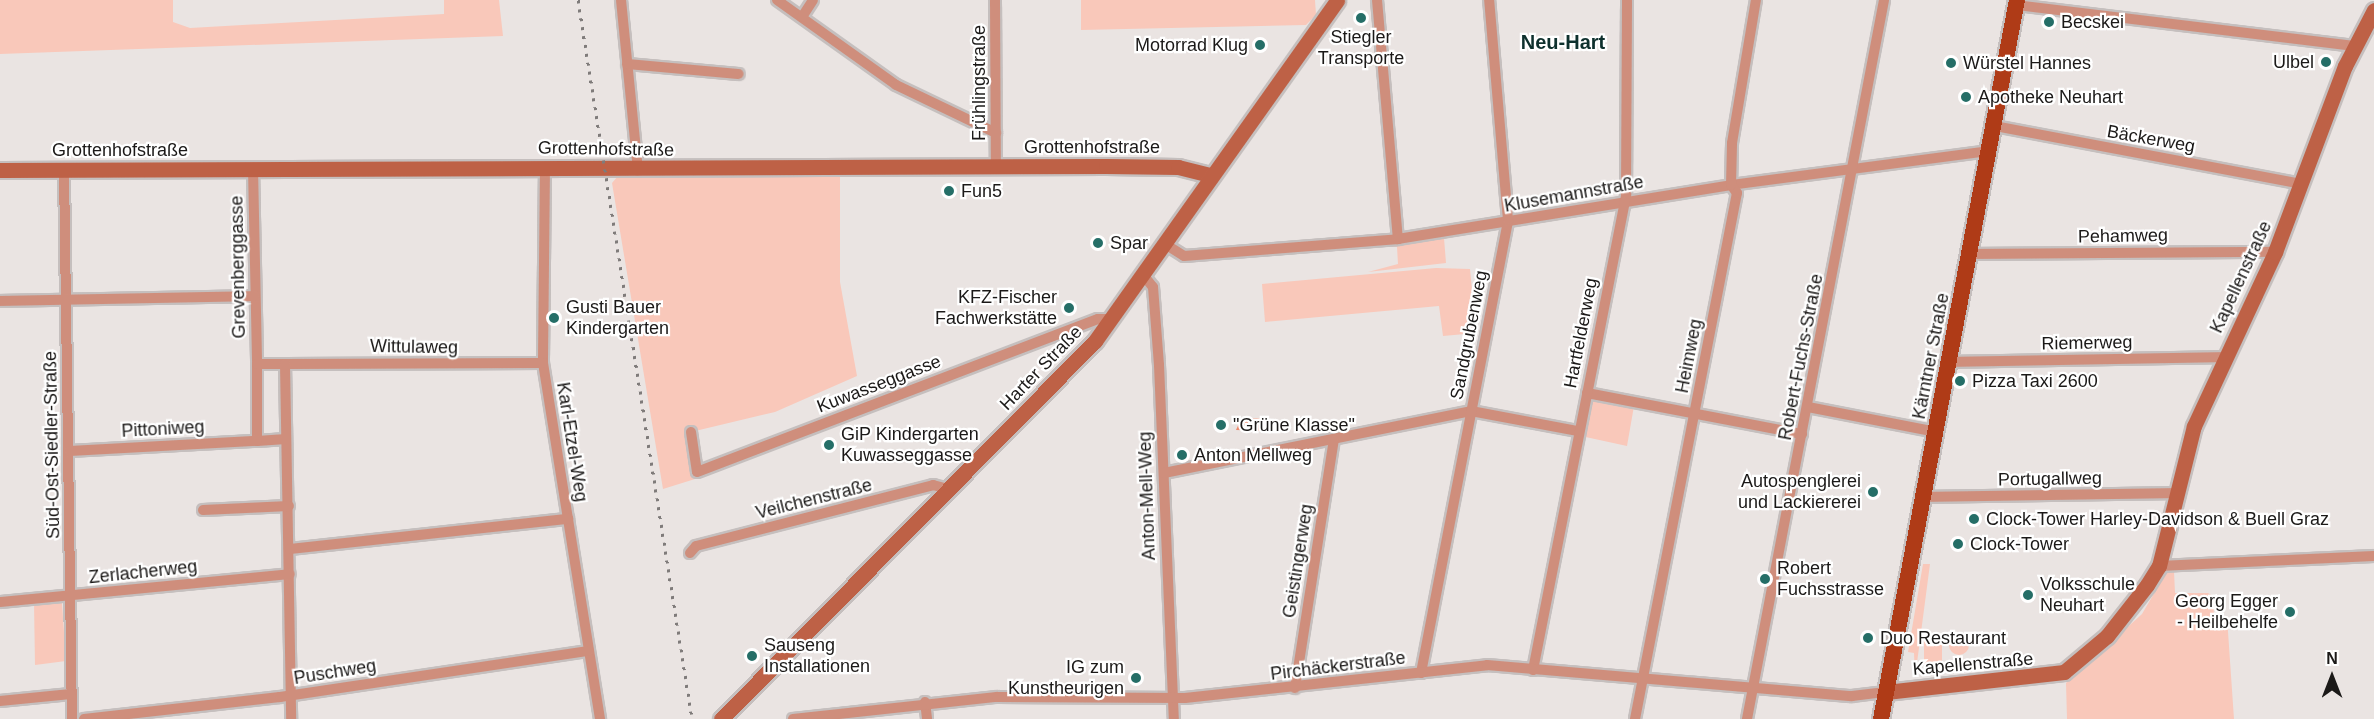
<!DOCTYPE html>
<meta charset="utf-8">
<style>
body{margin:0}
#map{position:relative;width:2374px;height:719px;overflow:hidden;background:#eae4e2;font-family:Arial,sans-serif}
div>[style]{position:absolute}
.green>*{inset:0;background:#f9c8ba;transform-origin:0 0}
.round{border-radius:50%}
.water>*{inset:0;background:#ec8a6e}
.roads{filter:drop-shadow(2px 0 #c5bfbe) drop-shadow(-2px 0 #c5bfbe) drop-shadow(0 2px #c5bfbe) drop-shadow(0 -2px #c5bfbe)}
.street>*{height:10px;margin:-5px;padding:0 5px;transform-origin:5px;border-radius:5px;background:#cf8e7c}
.secondary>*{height:15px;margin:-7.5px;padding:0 7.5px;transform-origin:7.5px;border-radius:7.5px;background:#be6146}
.primary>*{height:16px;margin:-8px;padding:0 8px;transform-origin:8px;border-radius:8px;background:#af3b17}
.rail>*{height:3px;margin-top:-1.5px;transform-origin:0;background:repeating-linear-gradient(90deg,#7f7b7a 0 3px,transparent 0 9px)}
.dots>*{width:16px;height:16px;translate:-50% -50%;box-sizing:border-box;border:3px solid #fff;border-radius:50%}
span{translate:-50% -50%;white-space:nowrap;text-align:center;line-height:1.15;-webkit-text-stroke:4.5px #fff;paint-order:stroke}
.poi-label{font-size:18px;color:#1b1918}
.left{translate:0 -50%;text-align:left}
.right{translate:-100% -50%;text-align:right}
.street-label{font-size:18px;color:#1b1918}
.neighbourhood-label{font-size:20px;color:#0e302d;font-weight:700}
.north{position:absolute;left:2302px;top:647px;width:60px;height:60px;-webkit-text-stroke:4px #fff;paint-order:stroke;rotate:0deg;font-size:16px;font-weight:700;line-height:24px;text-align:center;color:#1b1918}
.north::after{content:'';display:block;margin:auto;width:21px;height:27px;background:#1b1918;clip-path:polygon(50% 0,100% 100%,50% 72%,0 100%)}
</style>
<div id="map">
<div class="green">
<i style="clip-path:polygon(0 0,173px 0,173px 22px,190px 28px,444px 14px,444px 0,499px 0,503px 36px,0 54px)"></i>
<i style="clip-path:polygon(1081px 0,1315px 0,1316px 15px,1306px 25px,1081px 30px)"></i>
<i style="clip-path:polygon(840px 174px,840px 282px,857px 376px,775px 412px,691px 432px,695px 479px,663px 489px,612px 183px,618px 176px)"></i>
<i style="clip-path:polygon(1444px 238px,1446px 263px,1368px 272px,1398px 264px,1397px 247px,1374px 247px)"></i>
<i style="clip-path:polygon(1436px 268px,1470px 269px,1476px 333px,1443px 336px,1439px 306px,1265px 322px,1262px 284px)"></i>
<i style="clip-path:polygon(1590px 400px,1634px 406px,1627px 446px,1581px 436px)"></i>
<i style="clip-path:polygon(1923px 564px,1930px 564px,1915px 678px,1914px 653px,1908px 652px)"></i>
<i style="clip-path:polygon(2174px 571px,2175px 593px,2208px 593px,2213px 596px,2214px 618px,2227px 617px,2234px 719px,2067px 719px,2066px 683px,2142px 614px,2166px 573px)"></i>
<i style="clip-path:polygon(34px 603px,62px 603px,66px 661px,35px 665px)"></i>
<i class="round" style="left:1949px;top:635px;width:20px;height:20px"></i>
<i style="left:1924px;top:636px;width:18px;height:32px"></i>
</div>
<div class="water">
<i style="clip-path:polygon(1268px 418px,1267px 431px,1236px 430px,1241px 419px)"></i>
</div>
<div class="roads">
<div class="street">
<i style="left:621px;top:0;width:171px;rotate:84.3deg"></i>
<i style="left:777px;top:0;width:146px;rotate:35.5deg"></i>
<i style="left:896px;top:85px;width:111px;rotate:25.6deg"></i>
<i style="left:995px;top:0;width:167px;rotate:89.7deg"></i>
<i style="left:1377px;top:0;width:240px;rotate:85deg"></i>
<i style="left:2016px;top:5px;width:340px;rotate:6.9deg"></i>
<i style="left:802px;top:17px;width:20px;rotate:-57deg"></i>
<i style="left:627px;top:64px;width:112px;rotate:5.1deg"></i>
<i style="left:1995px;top:126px;width:312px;rotate:10.7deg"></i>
<i style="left:545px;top:167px;width:196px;rotate:90.6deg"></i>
<i style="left:543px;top:363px;width:361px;rotate:80.9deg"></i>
<i style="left:253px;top:168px;width:196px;rotate:88.8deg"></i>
<i style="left:64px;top:170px;width:549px;rotate:89.17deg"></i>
<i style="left:1165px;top:244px;width:22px;rotate:32deg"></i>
<i style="left:1184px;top:256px;width:215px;rotate:-4.5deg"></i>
<i style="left:1398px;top:239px;width:337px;rotate:-9.2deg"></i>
<i style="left:1731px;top:185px;width:262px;rotate:-7.5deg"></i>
<i style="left:1971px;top:254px;width:304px;rotate:-0.4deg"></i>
<i style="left:1144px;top:276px;width:14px;rotate:51deg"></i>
<i style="left:1153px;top:287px;width:78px;rotate:85.6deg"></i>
<i style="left:1159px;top:365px;width:354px;rotate:87.6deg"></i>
<i style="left:0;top:301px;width:255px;rotate:-1.1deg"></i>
<i style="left:1950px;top:362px;width:275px;rotate:-1deg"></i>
<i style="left:285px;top:364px;width:258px;rotate:-0.2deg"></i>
<i style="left:1587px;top:393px;width:219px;rotate:10.8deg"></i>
<i style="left:1808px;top:407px;width:131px;rotate:11deg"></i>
<i style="left:691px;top:432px;width:40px;rotate:81.5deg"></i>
<i style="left:697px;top:472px;width:429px;rotate:-20.9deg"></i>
<i style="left:1098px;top:319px;width:14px"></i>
<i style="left:286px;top:439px;width:29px;rotate:176deg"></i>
<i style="left:257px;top:441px;width:77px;rotate:-90deg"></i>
<i style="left:257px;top:364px;width:28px"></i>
<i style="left:285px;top:364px;width:355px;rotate:89deg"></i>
<i style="left:70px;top:451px;width:187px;rotate:-3.1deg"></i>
<i style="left:1164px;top:473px;width:313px;rotate:-11.4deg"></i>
<i style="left:1471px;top:411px;width:109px;rotate:10.6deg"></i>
<i style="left:1924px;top:497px;width:251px;rotate:-0.9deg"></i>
<i style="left:203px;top:510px;width:86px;rotate:-2.7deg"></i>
<i style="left:290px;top:549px;width:280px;rotate:-6.2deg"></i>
<i style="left:690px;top:553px;width:9px;rotate:-49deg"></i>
<i style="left:696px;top:546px;width:245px;rotate:-14.4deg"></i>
<i style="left:933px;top:485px;width:16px;rotate:15deg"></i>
<i style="left:2159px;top:566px;width:215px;rotate:-2.7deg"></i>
<i style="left:0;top:602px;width:291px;rotate:-5.5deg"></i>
<i style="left:1533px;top:670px;width:485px;rotate:-78.9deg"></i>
<i style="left:1626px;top:194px;width:194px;rotate:-89.7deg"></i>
<i style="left:1421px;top:673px;width:461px;rotate:-79.1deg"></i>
<i style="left:1508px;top:220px;width:221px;rotate:-94.9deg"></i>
<i style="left:1295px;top:688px;width:251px;rotate:-81.1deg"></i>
<i style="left:0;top:701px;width:71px;rotate:-5.6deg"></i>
<i style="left:925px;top:702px;width:17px;rotate:83deg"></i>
<i style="left:84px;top:719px;width:197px;rotate:-6.4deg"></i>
<i style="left:280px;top:697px;width:312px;rotate:-8.5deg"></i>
<i style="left:793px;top:719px;width:205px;rotate:-6.2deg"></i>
<i style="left:997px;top:697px;width:188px;rotate:0.3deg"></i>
<i style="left:1185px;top:698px;width:304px;rotate:-6.2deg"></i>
<i style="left:1487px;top:665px;width:366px;rotate:4.9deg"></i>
<i style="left:1852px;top:696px;width:34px;rotate:-7deg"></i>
<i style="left:1635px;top:719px;width:536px;rotate:-79.03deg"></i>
<i style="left:1737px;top:193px;width:10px;rotate:-127deg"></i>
<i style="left:1731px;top:185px;width:42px;rotate:-88.6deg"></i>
<i style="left:1732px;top:143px;width:145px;rotate:-80.5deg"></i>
<i style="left:1747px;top:719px;width:732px;rotate:-79.21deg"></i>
</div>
<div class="secondary">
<i style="left:0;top:170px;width:1106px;rotate:-0.21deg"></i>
<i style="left:1106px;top:166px;width:72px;rotate:0.8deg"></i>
<i style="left:1178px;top:167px;width:34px;rotate:14deg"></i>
<i style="left:1886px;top:692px;width:179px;rotate:-6.4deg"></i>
<i style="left:2064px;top:672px;width:56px;rotate:-39.9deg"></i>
<i style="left:2107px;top:636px;width:65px;rotate:-51.9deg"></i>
<i style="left:2147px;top:585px;width:22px;rotate:-58deg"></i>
<i style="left:2159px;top:566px;width:144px;rotate:-76deg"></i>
<i style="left:2194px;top:426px;width:192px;rotate:-65deg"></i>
<i style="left:2275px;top:252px;width:199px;rotate:-69.4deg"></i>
<i style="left:2345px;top:66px;width:63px;rotate:-62.6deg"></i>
<i style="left:721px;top:719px;width:532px;rotate:-45.3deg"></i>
<i style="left:1095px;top:341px;width:418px;rotate:-54.6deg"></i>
</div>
<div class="primary">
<i style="left:1881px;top:719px;width:732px;rotate:-79.29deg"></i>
</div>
</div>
<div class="rail">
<i style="left:578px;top:0;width:728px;rotate:80.99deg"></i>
</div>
<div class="dots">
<i style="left:1361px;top:18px;background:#256e67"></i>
<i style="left:2049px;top:22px;background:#256e67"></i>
<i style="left:1260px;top:45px;background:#256e67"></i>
<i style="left:2326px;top:62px;background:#256e67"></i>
<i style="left:1951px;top:63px;background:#256e67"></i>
<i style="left:1966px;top:97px;background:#256e67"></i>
<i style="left:949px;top:191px;background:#256e67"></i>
<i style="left:1098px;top:243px;background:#256e67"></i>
<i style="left:1069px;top:308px;background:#256e67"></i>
<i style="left:554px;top:318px;background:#256e67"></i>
<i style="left:1960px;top:381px;background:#256e67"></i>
<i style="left:1221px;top:425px;background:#256e67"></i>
<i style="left:829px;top:445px;background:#256e67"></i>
<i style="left:1182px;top:455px;background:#256e67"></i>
<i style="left:1873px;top:492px;background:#256e67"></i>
<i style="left:1974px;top:519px;background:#256e67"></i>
<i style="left:1958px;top:544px;background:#256e67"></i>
<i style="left:1765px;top:579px;background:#256e67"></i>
<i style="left:2028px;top:595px;background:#256e67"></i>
<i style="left:2290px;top:612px;background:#256e67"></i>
<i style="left:1868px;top:638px;background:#256e67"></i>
<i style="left:752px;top:656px;background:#256e67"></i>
<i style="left:1136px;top:678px;background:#256e67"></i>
</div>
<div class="poi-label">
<span class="left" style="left:2061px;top:22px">Becskei</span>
<span style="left:1361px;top:48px">Stiegler<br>Transporte</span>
<span class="right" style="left:1248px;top:45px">Motorrad Klug</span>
<span class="right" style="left:2314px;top:62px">Ulbel</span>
<span class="left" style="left:1963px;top:63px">Würstel Hannes</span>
<span class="left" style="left:1978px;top:97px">Apotheke Neuhart</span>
<span class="left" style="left:961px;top:191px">Fun5</span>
<span class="left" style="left:1110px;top:243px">Spar</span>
<span class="right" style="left:1057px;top:308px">KFZ-Fischer<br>Fachwerkstätte</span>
<span class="left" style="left:566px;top:318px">Gusti Bauer<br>Kindergarten</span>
<span class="left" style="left:1972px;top:381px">Pizza Taxi 2600</span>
<span class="left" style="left:1233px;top:425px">"Grüne Klasse"</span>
<span class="left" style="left:841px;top:445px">GiP Kindergarten<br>Kuwasseggasse</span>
<span class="left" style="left:1194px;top:455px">Anton Mellweg</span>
<span class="right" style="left:1861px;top:492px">Autospenglerei<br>und Lackiererei</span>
<span class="left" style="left:1986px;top:519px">Clock-Tower Harley-Davidson &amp; Buell Graz</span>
<span class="left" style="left:1970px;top:544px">Clock-Tower</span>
<span class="left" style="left:1777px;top:579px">Robert<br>Fuchsstrasse</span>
<span class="left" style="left:2040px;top:595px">Volksschule<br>Neuhart</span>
<span class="right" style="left:2278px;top:612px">Georg Egger<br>- Heilbehelfe</span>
<span class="left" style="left:1880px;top:638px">Duo Restaurant</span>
<span class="left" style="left:764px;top:656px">Sauseng<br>Installationen</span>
<span class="right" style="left:1124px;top:678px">IG zum<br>Kunstheurigen</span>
</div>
<div class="street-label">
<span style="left:979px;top:83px;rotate:-90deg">Frühlingstraße</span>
<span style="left:2151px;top:139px;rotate:10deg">Bäckerweg</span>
<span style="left:1092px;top:147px">Grottenhofstraße</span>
<span style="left:606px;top:149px;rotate:1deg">Grottenhofstraße</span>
<span style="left:120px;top:150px">Grottenhofstraße</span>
<span style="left:1574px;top:194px;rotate:-10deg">Klusemannstraße</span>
<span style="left:2123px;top:236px;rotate:-1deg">Pehamweg</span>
<span style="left:238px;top:267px;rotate:-91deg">Grevenberggasse</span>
<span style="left:2241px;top:277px;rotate:-65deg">Kapellenstraße</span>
<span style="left:1581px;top:333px;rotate:-79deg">Hartfelderweg</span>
<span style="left:1469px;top:335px;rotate:-79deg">Sandgrubenweg</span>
<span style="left:2087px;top:343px;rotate:-1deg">Riemerweg</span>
<span style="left:414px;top:347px;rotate:1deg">Wittulaweg</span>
<span style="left:1689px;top:356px;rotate:-79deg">Heimweg</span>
<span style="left:1931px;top:356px;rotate:-79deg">Kärntner Straße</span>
<span style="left:1801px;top:357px;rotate:-79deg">Robert-Fuchs-Straße</span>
<span style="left:1041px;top:368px;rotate:-46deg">Harter Straße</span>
<span style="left:879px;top:384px;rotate:-21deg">Kuwasseggasse</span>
<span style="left:163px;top:429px;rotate:-3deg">Pittoniweg</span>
<span style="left:572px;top:442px;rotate:81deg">Karl-Etzel-Weg</span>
<span style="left:52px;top:445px;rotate:-91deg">Süd-Ost-Siedler-Straße</span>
<span style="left:2050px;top:479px;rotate:-1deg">Portugallweg</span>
<span style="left:1147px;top:496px;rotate:-92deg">Anton-Mell-Weg</span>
<span style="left:814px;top:499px;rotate:-14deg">Veilchenstraße</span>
<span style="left:1298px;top:561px;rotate:-81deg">Geistingerweg</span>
<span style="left:143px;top:572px;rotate:-6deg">Zerlacherweg</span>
<span style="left:1973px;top:664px;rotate:-5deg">Kapellenstraße</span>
<span style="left:1338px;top:666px;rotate:-7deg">Pirchäckerstraße</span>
<span style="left:335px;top:672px;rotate:-9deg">Puschweg</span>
</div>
<div class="neighbourhood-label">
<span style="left:1563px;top:42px">Neu-Hart</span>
</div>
<div class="north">N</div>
</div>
